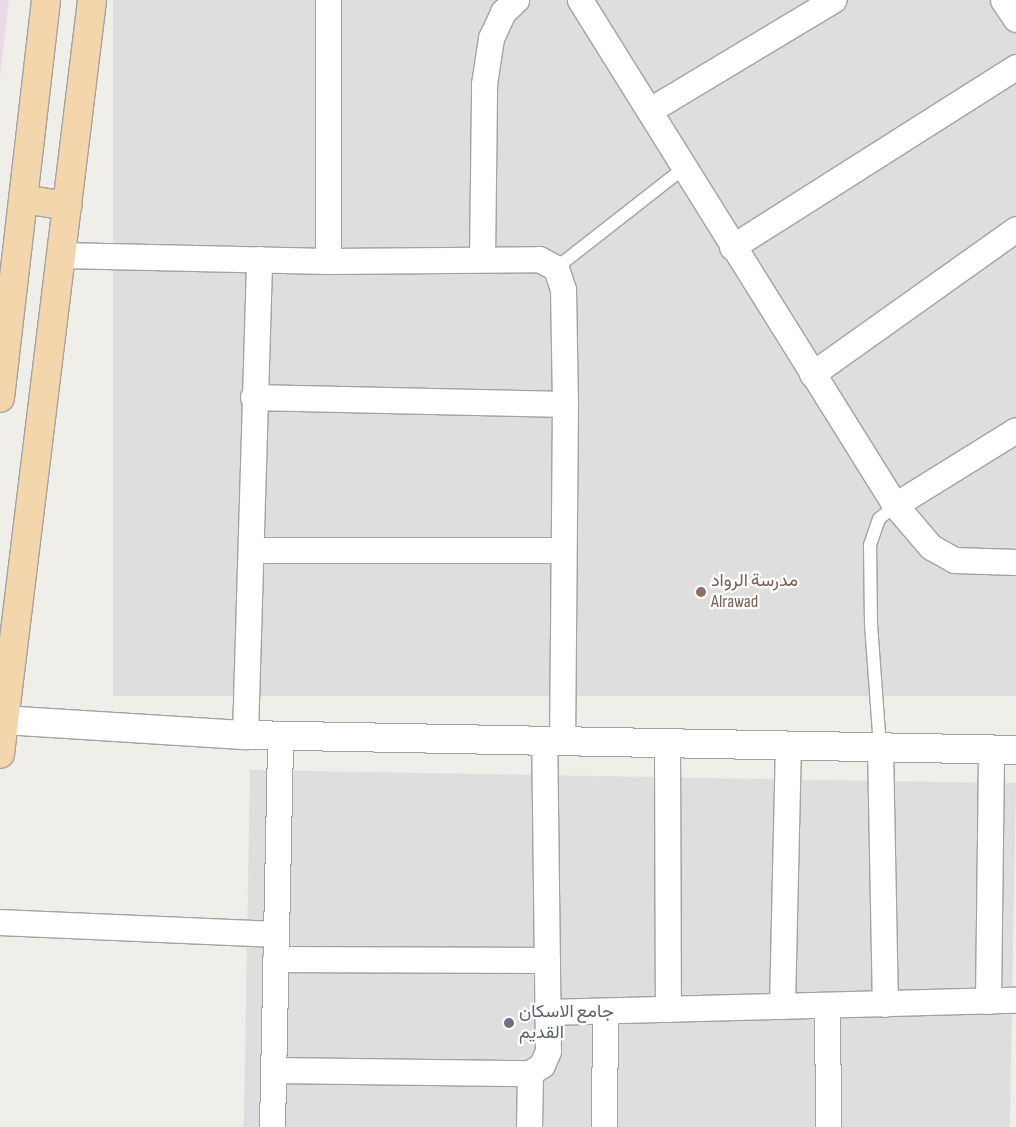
<!DOCTYPE html>
<meta charset="utf-8">
<style>
body{margin:0}
#map{position:relative;width:1016px;height:1127px;overflow:hidden;background:#f0eee8;font-family:"Sofia Sans Condensed",Vazirmatn,sans-serif}
div>[style]{position:absolute}
.residential>*{inset:0;background:#dfdede;transform-origin:0 0}
.industrial>*{inset:0;background:#e8dbe5}
.roads{filter:drop-shadow(1px 0 #a2a2a2) drop-shadow(-1px 0 #a2a2a2) drop-shadow(0 1px #a2a2a2) drop-shadow(0 -1px #a2a2a2)}
.service>*{height:12px;margin:-6px;padding:0 6px;transform-origin:6px;border-radius:6px;background:#fff}
.minor>*{height:25px;margin:-12.5px;padding:0 12.5px;transform-origin:12.5px;border-radius:12.5px;background:#fff}
.tertiary>*{height:28px;margin:-14px;padding:0 14px;transform-origin:14px;border-radius:14px;background:#fff}
.primary>*{height:28px;margin:-14px;padding:0 14px;transform-origin:14px;border-radius:14px;background:#f3d6ab}
.dots>*{width:14px;height:14px;translate:-50% -50%;box-sizing:border-box;border:2px solid #fff;border-radius:50%}
span{translate:-50% -50%;white-space:nowrap;text-align:center;line-height:1.15;-webkit-text-stroke:4.5px #fff;paint-order:stroke}
.education-label{font-size:18px;color:#785e54}
.left{translate:0 -50%;text-align:left}
.worship-label{font-size:18px;color:#5b616d}
</style>
<div id="map">
<div class="residential">
<i style="left:113px;top:0;width:903px;height:696px"></i>
<i style="left:250px;top:770px;width:766px;height:357px;rotate:1deg"></i>
</div>
<div class="industrial">
<i style="clip-path:polygon(0 0,9px 0,0 77px)"></i>
</div>
<div class="roads">
<div class="service">
<i style="left:556px;top:268px;width:162px;rotate:-38deg"></i>
<i style="left:880px;top:747px;width:123px;rotate:-94.2deg"></i>
<i style="left:871px;top:624px;width:79px;rotate:-90.7deg"></i>
<i style="left:870px;top:545px;width:28px;rotate:-71deg"></i>
<i style="left:879px;top:519px;width:21px;rotate:-41deg"></i>
</div>
<div class="minor">
<i style="left:580px;top:0;width:595px;rotate:58.05deg"></i>
<i style="left:895px;top:505px;width:55px;rotate:49.4deg"></i>
<i style="left:931px;top:547px;width:26px;rotate:29deg"></i>
<i style="left:954px;top:560px;width:62px;rotate:1.8deg"></i>
<i style="left:1003px;top:0;width:23px;rotate:56deg"></i>
<i style="left:650px;top:110px;width:214px;rotate:-31deg"></i>
<i style="left:732px;top:247px;width:336px;rotate:-32.4deg"></i>
<i style="left:61px;top:255px;width:267px;rotate:1.3deg"></i>
<i style="left:328px;top:261px;width:211px;rotate:-0.5deg"></i>
<i style="left:539px;top:259px;width:19px;rotate:28deg"></i>
<i style="left:556px;top:268px;width:22px;rotate:72deg"></i>
<i style="left:563px;top:289px;width:115px;rotate:89deg"></i>
<i style="left:565px;top:404px;width:337px;rotate:90.5deg"></i>
<i style="left:482px;top:259px;width:175px;rotate:-89.3deg"></i>
<i style="left:484px;top:84px;width:47px;rotate:-81.3deg"></i>
<i style="left:491px;top:38px;width:29px;rotate:-65deg"></i>
<i style="left:503px;top:12px;width:18px;rotate:-43deg"></i>
<i style="left:328px;top:261px;width:261px;rotate:-90deg"></i>
<i style="left:812px;top:374px;width:250px;rotate:-35.4deg"></i>
<i style="left:253px;top:397px;width:312px;rotate:1.3deg"></i>
<i style="left:895px;top:505px;width:142px;rotate:-31.8deg"></i>
<i style="left:251px;top:550px;width:312px"></i>
<i style="left:245px;top:735px;width:476px;rotate:-88.3deg"></i>
<i style="left:667px;top:743px;width:266px;rotate:89.8deg"></i>
<i style="left:880px;top:747px;width:257px;rotate:88.9deg"></i>
<i style="left:0;top:922px;width:276px;rotate:2.5deg"></i>
<i style="left:275px;top:959px;width:272px;rotate:0.2deg"></i>
<i style="left:988px;top:1001px;width:251px;rotate:-89.3deg"></i>
<i style="left:827px;top:1005px;width:122px;rotate:89.5deg"></i>
<i style="left:782px;top:1006px;width:260px;rotate:-88.7deg"></i>
<i style="left:548px;top:1012px;width:468px;rotate:-1.5deg"></i>
<i style="left:273px;top:1070px;width:257px;rotate:0.7deg"></i>
<i style="left:530px;top:1073px;width:14px;rotate:-34deg"></i>
<i style="left:542px;top:1065px;width:15px;rotate:-67deg"></i>
<i style="left:548px;top:1051px;width:310px;rotate:-90.7deg"></i>
<i style="left:272px;top:1127px;width:392px;rotate:-88.8deg"></i>
<i style="left:529px;top:1127px;width:54px;rotate:-88.9deg"></i>
<i style="left:604px;top:1127px;width:116px;rotate:-89.5deg"></i>
</div>
<div class="tertiary">
<i style="left:4px;top:720px;width:241px;rotate:3.6deg"></i>
<i style="left:245px;top:735px;width:771px;rotate:1.11deg"></i>
</div>
<div class="primary">
<i style="left:23px;top:199px;width:45px;rotate:9deg"></i>
<i style="left:0;top:398px;width:401px;rotate:-83.4deg"></i>
<i style="left:0;top:754px;width:760px;rotate:-83.04deg"></i>
</div>
</div>
<div class="dots">
<i style="left:701px;top:592px;background:#8d6e63"></i>
<i style="left:509px;top:1023px;background:#6b7280"></i>
</div>
<div class="education-label">
<span class="left" style="left:711px;top:592px">مدرسة الرواد<br>Alrawad</span>
</div>
<div class="worship-label">
<span class="left" style="left:519px;top:1023px">جامع الاسكان<br>القديم</span>
</div>
</div>
